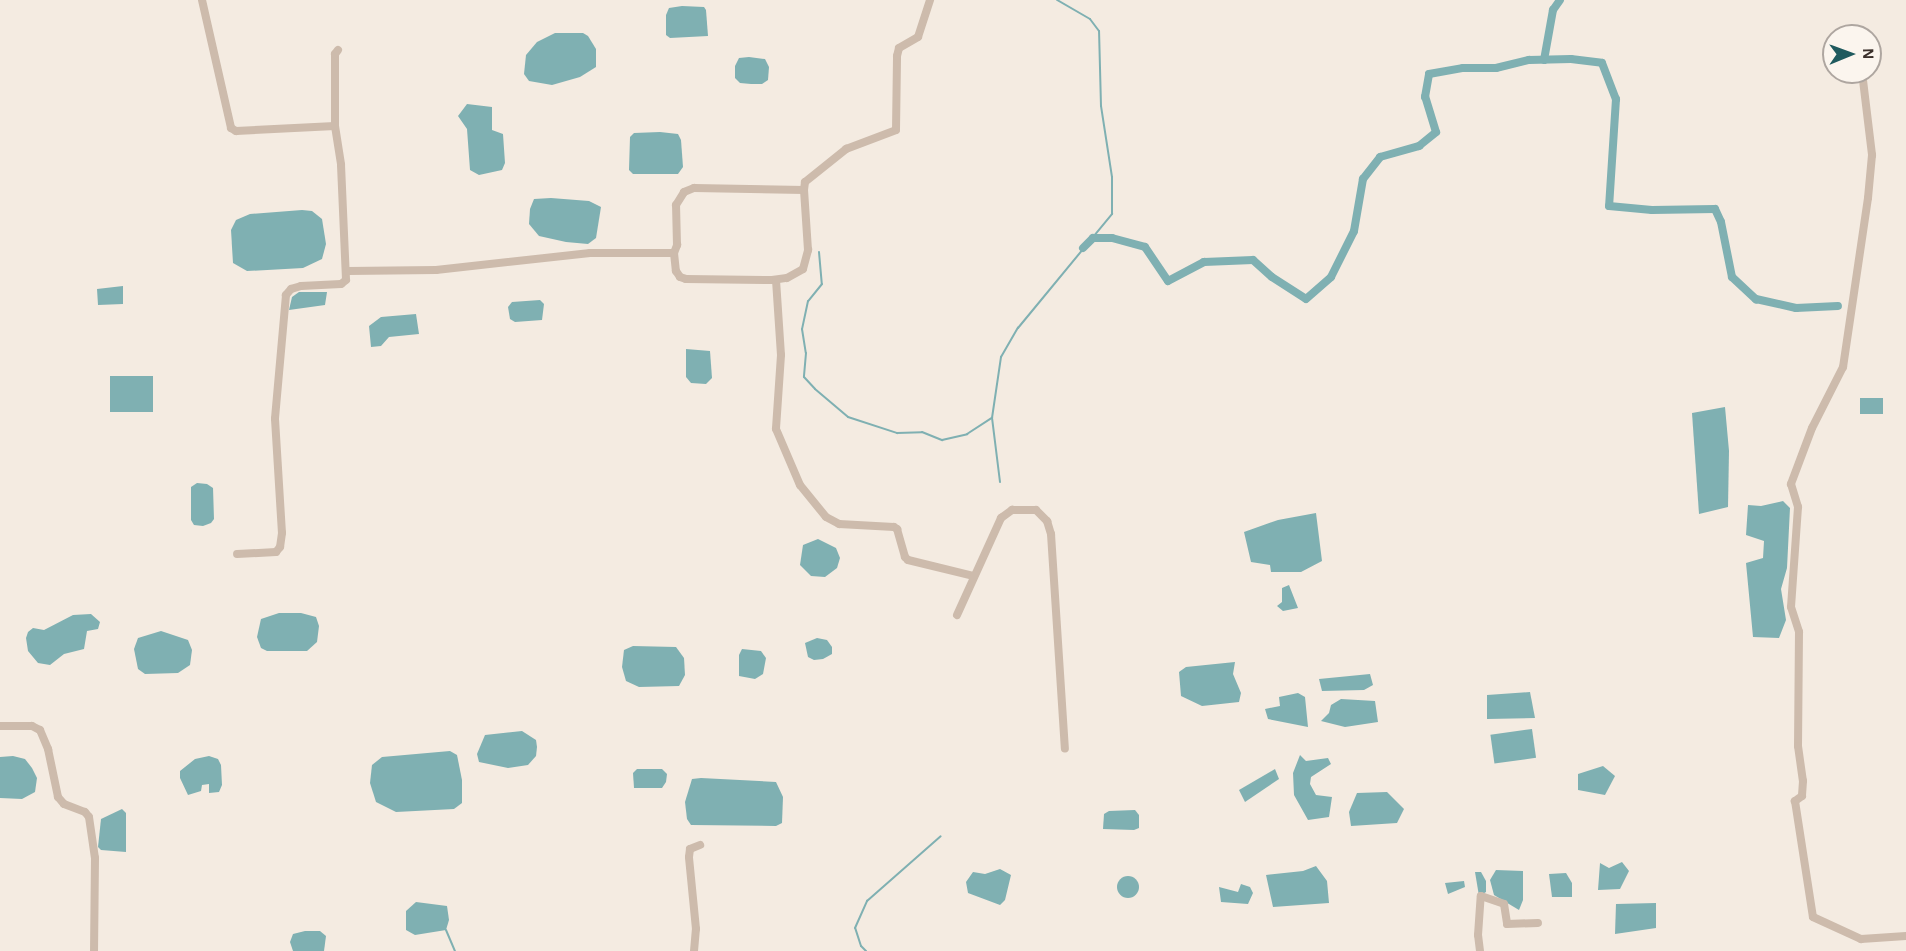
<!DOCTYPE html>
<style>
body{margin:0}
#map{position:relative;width:1906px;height:951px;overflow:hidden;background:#f4ebe1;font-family:"Alegreya Sans",sans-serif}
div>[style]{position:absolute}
.water>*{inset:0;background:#7fb0b2;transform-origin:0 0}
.round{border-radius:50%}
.stream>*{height:2px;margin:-1px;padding:0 1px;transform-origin:1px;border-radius:1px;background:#7fb0b2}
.canal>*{height:8px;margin:-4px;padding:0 4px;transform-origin:4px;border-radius:4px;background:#7fb0b2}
.street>*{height:8px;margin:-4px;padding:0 4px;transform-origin:4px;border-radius:4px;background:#cdbbac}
span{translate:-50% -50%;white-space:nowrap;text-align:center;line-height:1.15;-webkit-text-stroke:5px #fbf5ee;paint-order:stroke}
.north{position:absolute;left:1822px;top:24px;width:60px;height:60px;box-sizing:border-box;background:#fbf5ee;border:2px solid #aea6a0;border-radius:50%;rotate:89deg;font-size:16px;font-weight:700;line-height:24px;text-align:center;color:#3b302b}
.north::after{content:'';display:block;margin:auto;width:21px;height:27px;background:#1f5a5e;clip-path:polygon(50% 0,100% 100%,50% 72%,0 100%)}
</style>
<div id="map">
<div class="water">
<i style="clip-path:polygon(682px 6px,704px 7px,706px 10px,708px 36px,670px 38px,666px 35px,666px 15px,669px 8px)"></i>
<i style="clip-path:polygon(555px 33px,583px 33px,588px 36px,596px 49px,596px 67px,580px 77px,552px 85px,529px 81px,524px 74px,526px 55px,537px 42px)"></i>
<i style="clip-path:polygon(749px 57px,765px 59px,769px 67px,768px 80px,762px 84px,751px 84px,740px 83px,735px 78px,735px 66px,739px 58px)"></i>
<i style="clip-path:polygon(467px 104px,492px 107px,492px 130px,503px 134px,505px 163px,502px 170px,479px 175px,470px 170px,467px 129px,458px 116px)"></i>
<i style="clip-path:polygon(660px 132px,678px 134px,681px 140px,683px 167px,678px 174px,633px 174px,629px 170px,630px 137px,634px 133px)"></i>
<i style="clip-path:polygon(551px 198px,589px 201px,601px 207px,596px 238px,588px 244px,566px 242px,539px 236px,529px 224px,530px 209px,534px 199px)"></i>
<i style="clip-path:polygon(302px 210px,312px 211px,322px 219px,326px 244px,322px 259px,303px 268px,247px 271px,233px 263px,231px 230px,236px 220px,250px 214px)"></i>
<i style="clip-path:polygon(123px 286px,123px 304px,98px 305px,97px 289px)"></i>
<i style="clip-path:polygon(299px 292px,327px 292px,325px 305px,289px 310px,292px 297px)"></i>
<i style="clip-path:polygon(540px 300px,544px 304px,542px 320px,515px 322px,510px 319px,508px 307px,512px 302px)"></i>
<i style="clip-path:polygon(416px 314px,419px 334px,389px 337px,381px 346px,371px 347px,369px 326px,381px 317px)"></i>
<i style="clip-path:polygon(686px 349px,710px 351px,712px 378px,706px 384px,691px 383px,686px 377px)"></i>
<i style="left:153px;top:376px;width:36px;height:43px;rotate:90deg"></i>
<i style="left:1860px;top:398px;width:23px;height:16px"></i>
<i style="clip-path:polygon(1725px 407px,1729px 451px,1728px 507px,1699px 514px,1692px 413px)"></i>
<i style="clip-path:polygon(197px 483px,207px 484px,213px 488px,214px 519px,211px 523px,203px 526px,194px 525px,191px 520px,191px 487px)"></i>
<i style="clip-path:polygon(1783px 501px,1790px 508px,1787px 568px,1781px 589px,1786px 620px,1779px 638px,1753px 637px,1746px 563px,1763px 558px,1764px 541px,1746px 535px,1748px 505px,1761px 506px)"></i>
<i style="clip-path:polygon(1316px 513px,1322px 561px,1301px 572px,1271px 572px,1270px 565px,1251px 562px,1244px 532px,1278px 520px)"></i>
<i style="clip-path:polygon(818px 539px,836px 548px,840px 558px,837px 568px,825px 577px,811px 576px,800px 565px,803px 545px)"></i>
<i style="clip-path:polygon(1289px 585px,1298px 608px,1283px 611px,1277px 606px,1282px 602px,1282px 588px)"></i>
<i style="clip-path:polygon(279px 613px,301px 613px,316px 617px,319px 626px,317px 642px,307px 651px,267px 651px,261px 648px,257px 637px,261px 619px)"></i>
<i style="clip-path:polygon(91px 614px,100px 622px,98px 629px,87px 631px,84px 649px,64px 654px,50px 665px,38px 663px,28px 651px,26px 638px,28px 632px,33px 628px,44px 630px,73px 615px)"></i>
<i style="clip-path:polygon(161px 631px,188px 640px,192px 650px,190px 665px,178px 673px,145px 674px,138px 669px,134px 649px,138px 638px)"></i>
<i style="clip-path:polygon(817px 638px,827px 640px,832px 647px,832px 654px,823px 659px,814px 660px,808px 657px,805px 643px)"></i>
<i style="clip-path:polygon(633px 646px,676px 647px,684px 658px,685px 675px,679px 686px,639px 687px,626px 681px,622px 667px,624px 650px)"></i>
<i style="clip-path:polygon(742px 649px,761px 651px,766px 658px,763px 674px,755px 679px,739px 676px,739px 655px)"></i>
<i style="clip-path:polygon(1235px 662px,1233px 674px,1241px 693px,1239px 702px,1202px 706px,1181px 696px,1179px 672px,1186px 667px)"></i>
<i style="clip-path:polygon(1370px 674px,1373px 685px,1364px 690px,1322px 691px,1319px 679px)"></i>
<i style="clip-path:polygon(1530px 692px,1535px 718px,1487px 719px,1487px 695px)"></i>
<i style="clip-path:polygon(1298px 693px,1305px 697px,1308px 727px,1268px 719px,1265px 709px,1280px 706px,1279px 697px)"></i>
<i style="clip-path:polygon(1341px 699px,1375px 701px,1378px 722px,1345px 727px,1321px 721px,1329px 713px,1331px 705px)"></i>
<i style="left:1532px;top:729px;width:29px;height:42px;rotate:82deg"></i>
<i style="clip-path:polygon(522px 731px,536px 740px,537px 747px,536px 756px,528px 765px,508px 768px,479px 762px,477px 754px,485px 735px)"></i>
<i style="clip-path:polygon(450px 751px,457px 755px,462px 780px,462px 803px,454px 809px,396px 812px,376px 802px,370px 783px,372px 765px,382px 757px)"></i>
<i style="clip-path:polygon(1300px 755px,1306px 761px,1328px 758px,1331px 764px,1311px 777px,1310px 784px,1316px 795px,1332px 797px,1329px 817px,1308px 820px,1294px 795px,1293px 773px)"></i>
<i style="clip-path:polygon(13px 756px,25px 759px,32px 768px,37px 778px,35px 792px,22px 799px,0 798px,0 757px)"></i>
<i style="clip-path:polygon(209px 756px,218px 759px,221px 765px,222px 785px,219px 792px,209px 793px,209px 784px,202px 785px,201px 791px,188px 795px,180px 778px,180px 771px,195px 759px)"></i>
<i style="clip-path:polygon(1603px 766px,1615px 776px,1605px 795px,1578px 790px,1578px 774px)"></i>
<i style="clip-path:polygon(637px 769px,662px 769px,667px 774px,666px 782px,662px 788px,634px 788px,633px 773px)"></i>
<i style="clip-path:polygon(1275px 769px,1279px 779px,1245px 802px,1239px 790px)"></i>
<i style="clip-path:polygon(701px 778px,776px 782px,783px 797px,782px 823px,776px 826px,691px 825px,687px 819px,685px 802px,692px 779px)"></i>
<i style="clip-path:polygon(1387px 792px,1404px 809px,1397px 823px,1351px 826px,1349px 812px,1357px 793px)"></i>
<i style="clip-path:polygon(122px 809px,126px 813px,126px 852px,101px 850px,98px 847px,101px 819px)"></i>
<i style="clip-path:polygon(1135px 810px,1139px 815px,1139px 828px,1134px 830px,1103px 829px,1104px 814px,1109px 811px)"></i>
<i style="clip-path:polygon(1622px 862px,1629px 871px,1620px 889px,1598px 890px,1600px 863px,1609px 868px)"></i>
<i style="clip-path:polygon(1316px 866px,1327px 881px,1329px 903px,1273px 907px,1266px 875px,1303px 871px)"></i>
<i style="clip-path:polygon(1000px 869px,1011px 875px,1005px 900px,1000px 905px,968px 893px,966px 882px,973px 872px,985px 874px)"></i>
<i style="clip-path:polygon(1496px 870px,1523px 871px,1523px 900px,1519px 910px,1494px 895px,1490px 880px)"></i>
<i style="clip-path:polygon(1475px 872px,1481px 872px,1486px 881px,1486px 892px,1479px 896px)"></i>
<i style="clip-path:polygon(1566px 873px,1572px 883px,1572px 897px,1552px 897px,1549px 874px)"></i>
<i class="round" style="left:1117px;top:876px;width:22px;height:22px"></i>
<i style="clip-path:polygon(1464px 881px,1465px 887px,1448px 894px,1445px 883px)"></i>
<i style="clip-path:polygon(1241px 884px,1250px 887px,1253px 893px,1248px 904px,1221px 902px,1219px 887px,1238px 892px)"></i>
<i style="clip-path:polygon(416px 902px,447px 906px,449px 920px,446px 930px,415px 935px,406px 930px,406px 911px)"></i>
<i style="clip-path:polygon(1656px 903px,1656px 928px,1615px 934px,1616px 904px)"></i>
<i style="clip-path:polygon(305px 931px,320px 931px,326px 936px,324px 951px,293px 951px,290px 942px,293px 934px)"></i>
</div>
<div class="stream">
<i style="left:819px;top:252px;width:32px;rotate:85deg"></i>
<i style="left:822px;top:284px;width:22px;rotate:129deg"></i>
<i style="left:808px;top:301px;width:29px;rotate:102deg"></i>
<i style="left:802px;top:329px;width:24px;rotate:81deg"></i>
<i style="left:806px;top:353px;width:24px;rotate:95deg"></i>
<i style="left:804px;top:377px;width:16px;rotate:47deg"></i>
<i style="left:815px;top:389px;width:43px;rotate:40.3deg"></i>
<i style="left:848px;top:417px;width:52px;rotate:18.1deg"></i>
<i style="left:897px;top:433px;width:25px;rotate:-2deg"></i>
<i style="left:922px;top:432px;width:22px;rotate:22deg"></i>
<i style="left:942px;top:440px;width:26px;rotate:-13deg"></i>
<i style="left:967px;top:434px;width:30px;rotate:-33deg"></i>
<i style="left:1000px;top:482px;width:64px;rotate:-97.1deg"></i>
<i style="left:992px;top:418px;width:62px;rotate:-81.6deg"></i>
<i style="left:1001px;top:357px;width:34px;rotate:-60deg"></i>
<i style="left:1018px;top:328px;width:148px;rotate:-50.5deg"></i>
<i style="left:1112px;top:214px;width:37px;rotate:-90deg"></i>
<i style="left:1112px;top:177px;width:72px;rotate:-98.8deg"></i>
<i style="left:1101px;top:106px;width:75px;rotate:-91.5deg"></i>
<i style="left:1099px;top:31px;width:15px;rotate:-127deg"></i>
<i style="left:1090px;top:19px;width:38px;rotate:-150deg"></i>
<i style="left:446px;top:930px;width:23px;rotate:67deg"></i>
<i style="left:866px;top:951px;width:7px;rotate:-135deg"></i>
<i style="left:861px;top:946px;width:19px;rotate:-108deg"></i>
<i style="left:855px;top:928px;width:30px;rotate:-66deg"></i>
<i style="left:867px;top:901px;width:98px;rotate:-41.3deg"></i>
</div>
<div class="canal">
<i style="left:1544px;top:60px;width:51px;rotate:-79.8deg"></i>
<i style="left:1553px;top:10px;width:12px;rotate:-55deg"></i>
<i style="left:1083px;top:248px;width:14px;rotate:-45deg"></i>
<i style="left:1093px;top:238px;width:19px"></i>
<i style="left:1112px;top:238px;width:34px;rotate:15deg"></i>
<i style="left:1145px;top:247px;width:41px;rotate:55.9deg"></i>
<i style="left:1168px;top:281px;width:41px;rotate:-27.8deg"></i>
<i style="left:1204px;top:262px;width:49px;rotate:-2.3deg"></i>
<i style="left:1253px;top:260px;width:25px;rotate:42deg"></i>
<i style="left:1272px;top:277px;width:40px;rotate:32.9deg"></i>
<i style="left:1306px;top:299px;width:33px;rotate:-41deg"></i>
<i style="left:1331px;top:277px;width:51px;rotate:-63.4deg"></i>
<i style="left:1354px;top:231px;width:53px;rotate:-80.2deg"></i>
<i style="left:1363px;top:179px;width:28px;rotate:-52deg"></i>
<i style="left:1380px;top:157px;width:41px;rotate:-15.8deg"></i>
<i style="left:1419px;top:146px;width:22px;rotate:-39deg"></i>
<i style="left:1436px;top:132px;width:37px;rotate:-107deg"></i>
<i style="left:1425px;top:97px;width:23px;rotate:-80deg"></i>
<i style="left:1429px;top:74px;width:35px;rotate:-10deg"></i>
<i style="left:1463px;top:68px;width:33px"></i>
<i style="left:1496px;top:68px;width:34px;rotate:-14deg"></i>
<i style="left:1529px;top:60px;width:42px;rotate:-1.4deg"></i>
<i style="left:1571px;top:59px;width:31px;rotate:7deg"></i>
<i style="left:1602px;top:63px;width:39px;rotate:69deg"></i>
<i style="left:1616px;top:99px;width:107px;rotate:93.7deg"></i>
<i style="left:1609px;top:206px;width:43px;rotate:5.3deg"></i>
<i style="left:1652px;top:210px;width:63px;rotate:-0.9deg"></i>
<i style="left:1715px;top:209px;width:14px;rotate:65deg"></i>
<i style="left:1721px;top:222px;width:56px;rotate:78.7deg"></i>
<i style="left:1732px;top:277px;width:33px;rotate:43deg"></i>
<i style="left:1756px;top:299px;width:41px;rotate:12.7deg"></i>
<i style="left:1796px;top:308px;width:42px;rotate:-2.7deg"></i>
</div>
<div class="street">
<i style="left:202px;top:0;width:131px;rotate:77.2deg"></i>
<i style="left:231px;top:128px;width:6px;rotate:31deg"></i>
<i style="left:236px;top:131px;width:99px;rotate:-2.9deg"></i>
<i style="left:335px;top:126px;width:39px;rotate:81deg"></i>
<i style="left:341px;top:165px;width:115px;rotate:87.5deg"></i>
<i style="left:346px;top:280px;width:6px;rotate:141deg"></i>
<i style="left:341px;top:284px;width:40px;rotate:177.1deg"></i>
<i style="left:301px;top:286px;width:10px;rotate:163deg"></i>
<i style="left:291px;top:289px;width:8px;rotate:130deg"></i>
<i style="left:286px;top:295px;width:124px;rotate:95.1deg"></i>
<i style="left:275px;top:419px;width:114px;rotate:86.5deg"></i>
<i style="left:282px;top:533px;width:14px;rotate:98deg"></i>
<i style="left:280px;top:547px;width:6px;rotate:129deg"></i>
<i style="left:276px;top:552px;width:39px;rotate:177deg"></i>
<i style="left:1856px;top:30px;width:6px;rotate:81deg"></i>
<i style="left:1862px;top:72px;width:84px;rotate:83.1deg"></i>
<i style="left:1872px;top:155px;width:43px;rotate:95.3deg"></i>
<i style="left:1868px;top:198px;width:171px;rotate:98.4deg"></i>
<i style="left:1843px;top:367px;width:68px;rotate:116.9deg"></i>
<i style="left:1812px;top:428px;width:60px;rotate:110.6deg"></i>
<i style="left:1791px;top:484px;width:24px;rotate:73deg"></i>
<i style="left:1798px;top:507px;width:100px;rotate:94deg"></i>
<i style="left:1791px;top:607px;width:26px;rotate:72deg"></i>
<i style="left:1799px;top:632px;width:114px;rotate:90.5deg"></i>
<i style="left:1798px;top:746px;width:35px;rotate:82deg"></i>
<i style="left:1803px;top:781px;width:15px;rotate:94deg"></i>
<i style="left:1802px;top:796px;width:9px;rotate:144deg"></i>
<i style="left:1795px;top:801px;width:117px;rotate:81.2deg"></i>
<i style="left:1813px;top:917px;width:53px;rotate:24.6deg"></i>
<i style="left:1861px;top:939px;width:45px;rotate:-3.8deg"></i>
<i style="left:335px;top:126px;width:72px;rotate:-90deg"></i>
<i style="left:335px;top:54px;width:5px;rotate:-53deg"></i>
<i style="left:674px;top:253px;width:18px;rotate:84deg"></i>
<i style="left:676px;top:271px;width:7px;rotate:56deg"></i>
<i style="left:680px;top:277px;width:6px;rotate:18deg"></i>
<i style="left:686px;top:279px;width:86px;rotate:0.7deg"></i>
<i style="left:772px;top:280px;width:15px;rotate:-8deg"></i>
<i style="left:787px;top:278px;width:18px;rotate:-29deg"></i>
<i style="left:803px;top:269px;width:20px;rotate:-75deg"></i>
<i style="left:808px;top:250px;width:60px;rotate:-93.8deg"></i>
<i style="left:804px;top:190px;width:8px;rotate:-83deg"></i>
<i style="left:805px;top:182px;width:53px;rotate:-38.8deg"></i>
<i style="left:846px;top:149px;width:53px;rotate:-20.8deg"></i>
<i style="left:896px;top:130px;width:74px;rotate:-89.2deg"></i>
<i style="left:897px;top:56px;width:8px;rotate:-76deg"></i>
<i style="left:899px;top:48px;width:22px;rotate:-30deg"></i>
<i style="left:918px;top:37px;width:39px;rotate:-72deg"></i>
<i style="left:348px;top:271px;width:88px;rotate:-0.7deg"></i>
<i style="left:436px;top:270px;width:155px;rotate:-6.3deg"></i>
<i style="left:590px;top:253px;width:84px"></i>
<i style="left:674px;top:253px;width:9px;rotate:-69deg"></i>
<i style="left:677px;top:245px;width:40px;rotate:-91.4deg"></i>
<i style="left:676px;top:205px;width:15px;rotate:-58deg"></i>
<i style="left:684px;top:192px;width:11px;rotate:-22deg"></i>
<i style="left:694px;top:188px;width:110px;rotate:1deg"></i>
<i style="left:776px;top:280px;width:75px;rotate:86.2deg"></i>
<i style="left:781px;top:355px;width:74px;rotate:93.9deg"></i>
<i style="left:776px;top:429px;width:61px;rotate:66.8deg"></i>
<i style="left:800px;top:485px;width:41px;rotate:50.9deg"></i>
<i style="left:826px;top:517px;width:15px;rotate:28deg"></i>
<i style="left:839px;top:524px;width:55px;rotate:3.1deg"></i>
<i style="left:894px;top:527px;width:4px;rotate:34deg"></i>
<i style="left:897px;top:529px;width:29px;rotate:74deg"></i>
<i style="left:905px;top:557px;width:4px;rotate:45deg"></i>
<i style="left:908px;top:560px;width:67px;rotate:13.8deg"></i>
<i style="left:957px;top:615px;width:107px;rotate:-65.6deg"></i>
<i style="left:1001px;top:518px;width:14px;rotate:-36deg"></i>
<i style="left:1012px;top:510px;width:24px"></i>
<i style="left:1036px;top:510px;width:16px;rotate:45deg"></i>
<i style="left:1047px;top:521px;width:14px;rotate:73deg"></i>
<i style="left:1051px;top:534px;width:215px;rotate:86.3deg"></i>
<i style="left:0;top:726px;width:32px"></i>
<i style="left:32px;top:726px;width:9px;rotate:27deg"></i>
<i style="left:40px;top:730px;width:21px;rotate:67deg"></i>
<i style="left:48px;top:749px;width:49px;rotate:78.2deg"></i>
<i style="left:58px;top:797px;width:9px;rotate:49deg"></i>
<i style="left:64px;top:804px;width:22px;rotate:21deg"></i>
<i style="left:85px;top:812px;width:6px;rotate:51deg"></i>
<i style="left:89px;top:817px;width:41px;rotate:81.7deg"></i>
<i style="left:95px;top:858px;width:93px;rotate:90.6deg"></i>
<i style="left:694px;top:951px;width:22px;rotate:-85deg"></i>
<i style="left:696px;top:929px;width:72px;rotate:-95.6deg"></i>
<i style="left:689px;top:857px;width:8px;rotate:-83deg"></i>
<i style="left:690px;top:849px;width:11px;rotate:-22deg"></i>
<i style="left:1480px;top:951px;width:16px;rotate:-97deg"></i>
<i style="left:1478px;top:935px;width:39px;rotate:-86deg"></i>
<i style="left:1481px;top:896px;width:24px;rotate:19deg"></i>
<i style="left:1504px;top:904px;width:20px;rotate:81deg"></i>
<i style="left:1507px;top:924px;width:31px;rotate:-2deg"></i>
</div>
<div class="north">N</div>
</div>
